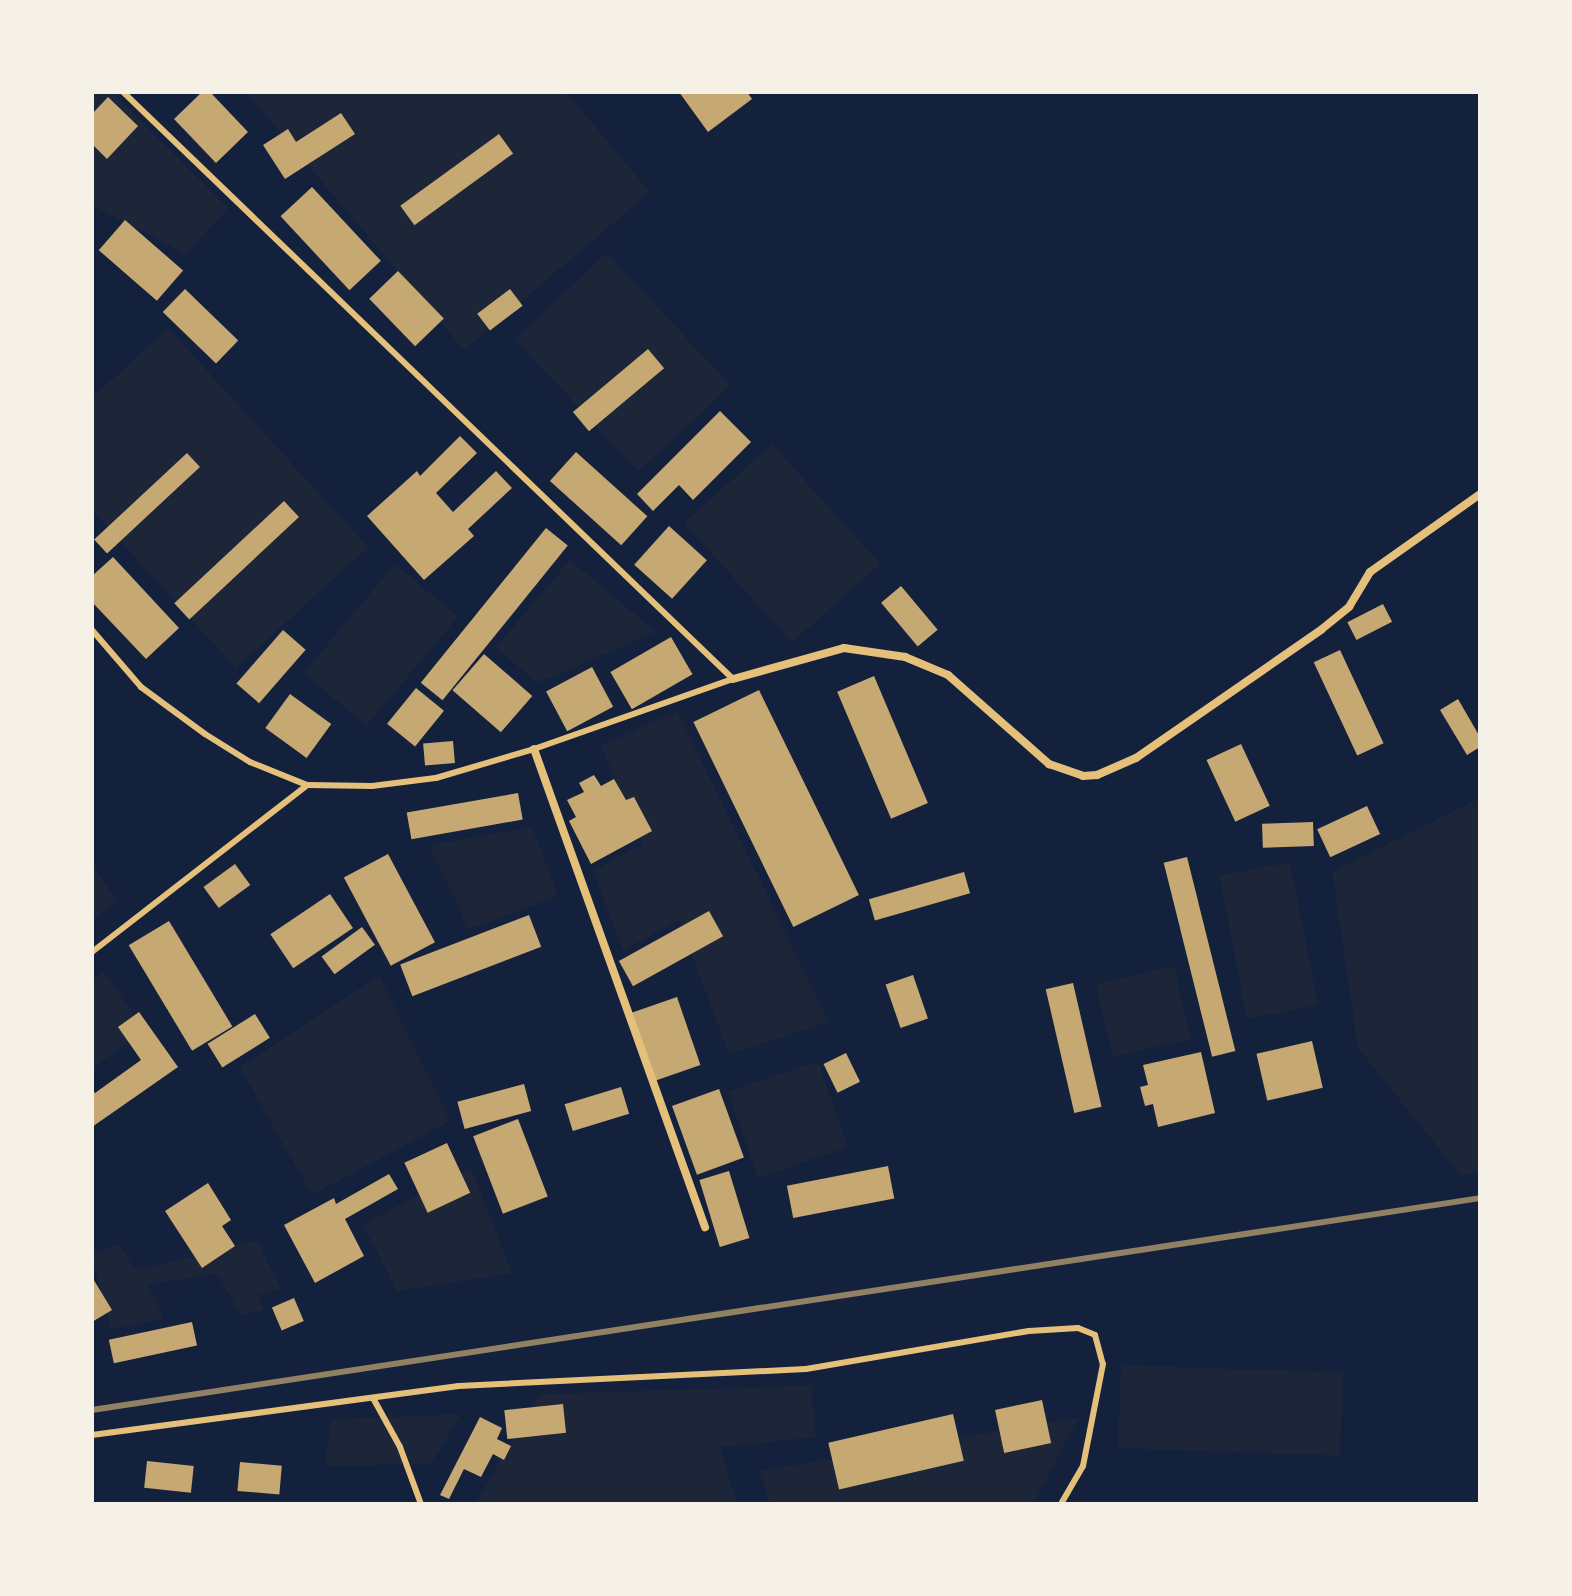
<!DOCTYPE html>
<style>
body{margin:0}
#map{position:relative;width:1572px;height:1596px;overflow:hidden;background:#14213d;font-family:Merriweather,serif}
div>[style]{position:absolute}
.green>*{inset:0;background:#1d2539;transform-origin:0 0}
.building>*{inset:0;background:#c6a872;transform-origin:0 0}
.service>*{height:6px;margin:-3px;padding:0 3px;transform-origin:3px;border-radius:3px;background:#e5c07b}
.minor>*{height:8px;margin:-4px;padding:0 4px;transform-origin:4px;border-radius:4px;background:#e5c07b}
.rail>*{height:6px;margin:-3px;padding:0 3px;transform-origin:3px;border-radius:3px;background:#918062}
span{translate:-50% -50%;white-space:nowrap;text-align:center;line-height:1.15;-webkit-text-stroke:8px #f6f1e7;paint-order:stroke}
.frame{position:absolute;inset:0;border:94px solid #f6f1e7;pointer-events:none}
</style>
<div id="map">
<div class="green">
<i style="clip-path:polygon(92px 92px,112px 92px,228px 208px,186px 254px,92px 205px)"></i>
<i style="clip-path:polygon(246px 92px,566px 92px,650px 192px,464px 350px)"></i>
<i style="left:607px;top:253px;width:181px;height:126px;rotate:47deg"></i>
<i style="clip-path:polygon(168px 328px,368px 547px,236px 668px,92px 510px,92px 398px)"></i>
<i style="left:772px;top:444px;width:161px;height:118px;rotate:48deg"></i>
<i style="clip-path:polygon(570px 560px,656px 632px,537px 683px,496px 647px)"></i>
<i style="left:395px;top:564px;width:82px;height:142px;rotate:40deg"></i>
<i style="clip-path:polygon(677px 711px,829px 1022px,729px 1054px,679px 920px,623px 950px,593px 871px,643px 844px,601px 746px)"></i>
<i style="clip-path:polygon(1480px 798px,1480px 1173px,1461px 1176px,1358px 1048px,1332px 871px)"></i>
<i style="clip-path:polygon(532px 827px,558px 896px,469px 929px,429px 845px)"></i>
<i style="left:1290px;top:862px;width:146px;height:72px;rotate:79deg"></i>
<i style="clip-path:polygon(92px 864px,118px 902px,92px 920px)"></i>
<i style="left:1174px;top:966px;width:75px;height:80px;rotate:77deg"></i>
<i style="clip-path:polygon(104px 972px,145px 1031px,92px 1068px,92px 981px)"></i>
<i style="clip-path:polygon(379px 976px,450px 1121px,312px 1195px,240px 1067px)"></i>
<i style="left:818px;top:1061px;width:91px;height:95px;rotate:71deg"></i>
<i style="clip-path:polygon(471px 1168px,512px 1273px,397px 1291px,363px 1224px)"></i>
<i style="clip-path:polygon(257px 1241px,281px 1288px,258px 1295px,264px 1310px,241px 1315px,217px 1273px,148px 1285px,164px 1318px,111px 1330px,92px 1255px,119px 1244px,135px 1270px)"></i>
<i style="left:1121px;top:1365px;width:222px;height:83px;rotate:2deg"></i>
<i style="clip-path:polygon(811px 1386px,816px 1437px,720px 1447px,737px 1504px,475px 1504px,539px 1394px)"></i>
<i style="clip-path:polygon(461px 1414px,431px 1464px,325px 1466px,331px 1420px)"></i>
<i style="clip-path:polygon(1078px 1418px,1033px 1504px,770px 1504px,759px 1471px)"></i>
</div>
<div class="building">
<i style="clip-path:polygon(202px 92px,210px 92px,248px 132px,216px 163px,174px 119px)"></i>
<i style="clip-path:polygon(679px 92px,747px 92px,752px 99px,708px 132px)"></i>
<i style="clip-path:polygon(108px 97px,138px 126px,107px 159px,92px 144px,92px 114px)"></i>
<i style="clip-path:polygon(341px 113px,355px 134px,285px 179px,263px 145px,288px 129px,296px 142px)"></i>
<i style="left:499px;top:134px;width:24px;height:122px;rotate:54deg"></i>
<i style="left:312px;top:187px;width:101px;height:43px;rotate:47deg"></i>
<i style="left:125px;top:220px;width:77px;height:40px;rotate:41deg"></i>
<i style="left:398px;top:271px;width:66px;height:40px;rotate:46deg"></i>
<i style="left:185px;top:289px;width:74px;height:32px;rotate:44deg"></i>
<i style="left:510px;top:289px;width:21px;height:41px;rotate:53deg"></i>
<i style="left:648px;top:349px;width:25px;height:98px;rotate:50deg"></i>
<i style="clip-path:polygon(720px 411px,751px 442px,693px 500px,679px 485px,653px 511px,637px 494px)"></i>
<i style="clip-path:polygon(460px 436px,477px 453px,436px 493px,453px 512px,496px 471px,512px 488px,468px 529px,474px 536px,424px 580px,367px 516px,417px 471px,420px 476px)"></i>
<i style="left:576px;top:452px;width:96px;height:39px;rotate:42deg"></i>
<i style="left:187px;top:453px;width:19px;height:127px;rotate:47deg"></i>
<i style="left:284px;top:501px;width:22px;height:150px;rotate:47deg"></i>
<i style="left:669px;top:526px;width:51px;height:52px;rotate:42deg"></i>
<i style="left:546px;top:528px;width:28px;height:199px;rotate:39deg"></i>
<i style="clip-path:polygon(113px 557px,179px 628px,146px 659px,92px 602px,92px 576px)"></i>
<i style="left:901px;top:586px;width:57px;height:26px;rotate:50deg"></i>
<i style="left:1383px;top:604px;width:20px;height:40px;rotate:63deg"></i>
<i style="left:283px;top:630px;width:30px;height:71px;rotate:41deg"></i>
<i style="left:671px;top:637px;width:43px;height:70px;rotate:60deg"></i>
<i style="left:1340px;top:650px;width:103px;height:29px;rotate:65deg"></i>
<i style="left:484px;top:654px;width:64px;height:48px;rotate:41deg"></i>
<i style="left:592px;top:667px;width:45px;height:52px;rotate:62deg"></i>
<i style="left:874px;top:676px;width:138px;height:40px;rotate:67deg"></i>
<i style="left:416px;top:688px;width:36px;height:46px;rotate:39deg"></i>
<i style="left:759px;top:690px;width:228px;height:73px;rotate:64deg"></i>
<i style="left:290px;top:694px;width:51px;height:42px;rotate:36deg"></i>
<i style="clip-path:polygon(1458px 699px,1480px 737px,1480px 747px,1467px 755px,1440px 710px)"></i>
<i style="left:453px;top:741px;width:22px;height:30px;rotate:85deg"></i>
<i style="left:1241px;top:744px;width:68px;height:38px;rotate:65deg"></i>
<i style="clip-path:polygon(594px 775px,601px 786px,614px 779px,626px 800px,634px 797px,652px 831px,591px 864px,569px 821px,576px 817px,567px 800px,584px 792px,579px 783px)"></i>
<i style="left:518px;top:793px;width:27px;height:113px;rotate:80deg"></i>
<i style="left:1367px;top:806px;width:31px;height:55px;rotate:65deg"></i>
<i style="left:1313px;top:822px;width:24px;height:51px;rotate:88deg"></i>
<i style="left:388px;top:854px;width:100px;height:50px;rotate:62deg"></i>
<i style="left:1187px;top:857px;width:200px;height:24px;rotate:76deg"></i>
<i style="left:235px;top:864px;width:26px;height:39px;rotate:54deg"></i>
<i style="left:964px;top:872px;width:22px;height:99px;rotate:74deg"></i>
<i style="left:330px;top:894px;width:41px;height:72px;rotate:56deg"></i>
<i style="left:709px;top:911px;width:29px;height:103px;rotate:61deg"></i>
<i style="left:529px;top:915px;width:34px;height:138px;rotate:69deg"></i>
<i style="left:169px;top:921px;width:123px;height:47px;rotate:59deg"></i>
<i style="left:362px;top:927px;width:22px;height:50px;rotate:54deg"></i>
<i style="left:913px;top:975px;width:46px;height:29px;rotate:71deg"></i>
<i style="left:1073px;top:983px;width:127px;height:28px;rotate:77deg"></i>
<i style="left:677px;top:997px;width:72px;height:48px;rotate:71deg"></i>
<i style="clip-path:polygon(139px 1012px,178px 1067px,92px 1127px,92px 1090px,95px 1093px,141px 1060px,118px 1027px)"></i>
<i style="left:255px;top:1014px;width:28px;height:56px;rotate:58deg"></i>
<i style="left:1312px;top:1041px;width:48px;height:57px;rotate:77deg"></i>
<i style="clip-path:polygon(1201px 1052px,1215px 1113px,1158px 1127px,1153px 1104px,1145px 1106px,1140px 1087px,1148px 1085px,1143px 1065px)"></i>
<i style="left:846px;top:1053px;width:32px;height:25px;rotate:64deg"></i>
<i style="left:524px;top:1084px;width:28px;height:69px;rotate:75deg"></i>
<i style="left:621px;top:1087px;width:28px;height:59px;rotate:73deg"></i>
<i style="left:719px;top:1089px;width:73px;height:50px;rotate:70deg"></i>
<i style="left:518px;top:1119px;width:83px;height:48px;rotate:69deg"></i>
<i style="left:447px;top:1143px;width:55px;height:47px;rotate:65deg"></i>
<i style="left:888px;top:1166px;width:33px;height:103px;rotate:79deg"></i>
<i style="left:729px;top:1171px;width:70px;height:31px;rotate:73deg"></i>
<i style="clip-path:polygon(389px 1174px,398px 1189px,345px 1219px,364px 1256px,315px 1283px,284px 1225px,334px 1198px,336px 1204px)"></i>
<i style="clip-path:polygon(208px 1183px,231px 1220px,222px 1226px,235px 1246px,202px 1268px,165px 1211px)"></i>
<i style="clip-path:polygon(92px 1277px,112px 1310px,92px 1322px)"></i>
<i style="left:294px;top:1298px;width:25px;height:24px;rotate:67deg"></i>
<i style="left:192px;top:1322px;width:24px;height:85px;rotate:78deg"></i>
<i style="left:1042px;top:1400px;width:44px;height:48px;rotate:78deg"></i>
<i style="left:563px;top:1404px;width:29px;height:59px;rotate:84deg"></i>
<i style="left:953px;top:1414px;width:48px;height:128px;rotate:77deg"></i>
<i style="clip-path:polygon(480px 1417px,502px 1428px,497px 1439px,511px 1446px,504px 1460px,493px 1454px,481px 1477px,464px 1469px,449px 1499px,440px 1495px)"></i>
<i style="left:147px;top:1461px;width:47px;height:27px;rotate:6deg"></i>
<i style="left:240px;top:1462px;width:42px;height:29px;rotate:5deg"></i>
</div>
<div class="service">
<i style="left:92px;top:630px;width:75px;rotate:49.3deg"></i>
<i style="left:141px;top:687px;width:79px;rotate:36.3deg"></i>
<i style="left:205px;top:734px;width:53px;rotate:31.9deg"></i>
<i style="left:250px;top:762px;width:61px;rotate:22deg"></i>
<i style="left:307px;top:785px;width:65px;rotate:0.9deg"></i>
<i style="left:372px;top:786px;width:64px;rotate:-7.1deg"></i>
<i style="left:436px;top:778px;width:102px;rotate:-16.5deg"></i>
<i style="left:534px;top:749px;width:211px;rotate:-19.4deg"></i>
<i style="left:733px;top:679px;width:847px;rotate:-136.1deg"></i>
<i style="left:92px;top:952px;width:272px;rotate:-37.8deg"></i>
<i style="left:373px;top:1398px;width:56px;rotate:61.1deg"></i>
<i style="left:400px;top:1447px;width:61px;rotate:69.8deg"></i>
<i style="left:92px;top:1435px;width:370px;rotate:-7.6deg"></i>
<i style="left:459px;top:1386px;width:347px;rotate:-2.8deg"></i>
<i style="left:806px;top:1369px;width:226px;rotate:-9.7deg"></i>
<i style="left:1029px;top:1331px;width:49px;rotate:-3.5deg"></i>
<i style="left:1078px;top:1328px;width:18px;rotate:22deg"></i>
<i style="left:1095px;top:1335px;width:30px;rotate:75deg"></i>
<i style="left:1103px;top:1364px;width:104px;rotate:101.1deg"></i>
<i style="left:1083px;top:1466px;width:44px;rotate:120.1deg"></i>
</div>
<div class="minor">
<i style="left:733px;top:679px;width:115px;rotate:-15.6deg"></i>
<i style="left:844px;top:648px;width:62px;rotate:8.4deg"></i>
<i style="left:905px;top:657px;width:47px;rotate:22.7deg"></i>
<i style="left:948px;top:675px;width:135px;rotate:41.4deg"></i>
<i style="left:1049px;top:764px;width:36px;rotate:19deg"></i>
<i style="left:1083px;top:776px;width:14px;rotate:-4deg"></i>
<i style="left:1097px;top:775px;width:43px;rotate:-23.6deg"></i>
<i style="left:1136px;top:758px;width:226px;rotate:-34.7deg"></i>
<i style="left:1322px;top:629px;width:35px;rotate:-39deg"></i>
<i style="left:1349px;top:607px;width:41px;rotate:-59deg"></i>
<i style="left:1370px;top:572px;width:135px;rotate:-35.3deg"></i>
<i style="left:534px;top:749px;width:508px;rotate:70.32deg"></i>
</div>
<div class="rail">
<i style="left:92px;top:1410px;width:1404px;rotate:-8.68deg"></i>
</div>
<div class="frame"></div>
</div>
